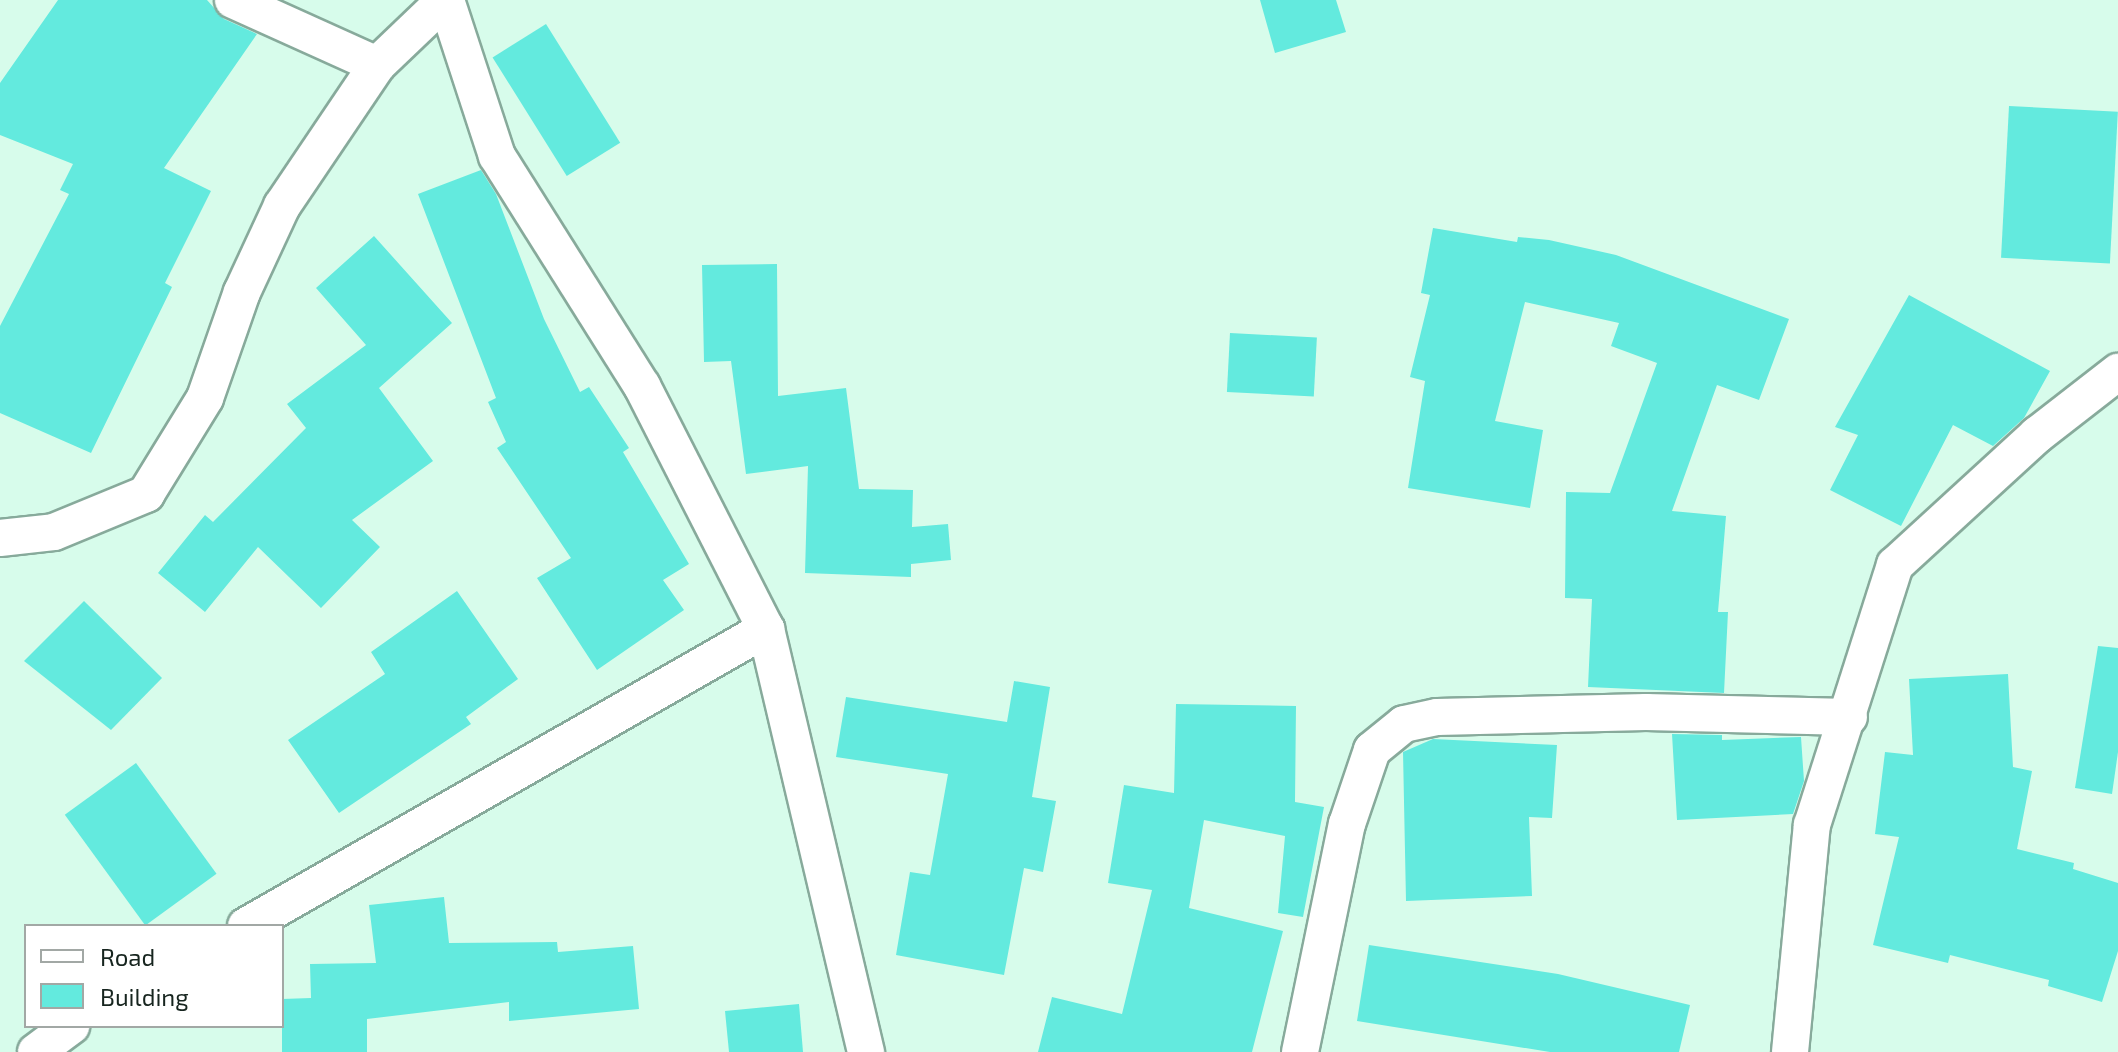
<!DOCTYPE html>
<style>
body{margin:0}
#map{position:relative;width:2118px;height:1052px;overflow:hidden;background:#d7fceb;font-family:"Exo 2",sans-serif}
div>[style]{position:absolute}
.building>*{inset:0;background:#63eade;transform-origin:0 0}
.roads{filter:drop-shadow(2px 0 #87aa9b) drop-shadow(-2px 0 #87aa9b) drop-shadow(0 2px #87aa9b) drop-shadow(0 -2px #87aa9b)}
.minor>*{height:36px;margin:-18px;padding:0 18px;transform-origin:18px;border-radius:18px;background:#fff}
span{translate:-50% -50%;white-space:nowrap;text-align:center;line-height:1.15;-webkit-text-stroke:6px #fff;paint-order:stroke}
.legend{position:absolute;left:24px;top:924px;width:260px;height:104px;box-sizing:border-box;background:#fff;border:2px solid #a2a8a5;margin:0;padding:10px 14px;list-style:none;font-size:24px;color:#17251f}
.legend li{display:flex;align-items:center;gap:16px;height:40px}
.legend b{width:40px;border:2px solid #a2a8a5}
</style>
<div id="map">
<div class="building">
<i style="clip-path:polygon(58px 0,207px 0,224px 19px,257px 34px,164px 168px,211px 191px,165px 283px,172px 287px,91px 453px,0 413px,0 326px,69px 194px,60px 190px,73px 164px,0 135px,0 83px)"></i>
<i style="clip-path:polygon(1260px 0,1336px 0,1346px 32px,1275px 53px)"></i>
<i style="left:546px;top:24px;width:140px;height:63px;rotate:58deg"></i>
<i style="left:2009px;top:106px;width:109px;height:152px;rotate:3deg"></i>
<i style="clip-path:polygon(481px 170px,496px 194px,544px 319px,580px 392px,589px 387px,629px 448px,623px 452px,689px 564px,663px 580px,684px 610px,597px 670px,537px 578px,571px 558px,497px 448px,506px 442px,488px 402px,496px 398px,418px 194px)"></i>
<i style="clip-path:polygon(1433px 228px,1517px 242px,1518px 237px,1549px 240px,1616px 255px,1789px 319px,1759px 400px,1717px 385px,1672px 511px,1726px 516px,1718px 612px,1728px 612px,1724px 693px,1588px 687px,1592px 599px,1565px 598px,1566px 492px,1610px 493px,1657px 363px,1611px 346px,1619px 323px,1525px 302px,1495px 421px,1543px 430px,1530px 508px,1408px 488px,1425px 381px,1410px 377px,1430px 295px,1421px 293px)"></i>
<i style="clip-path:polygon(374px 236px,452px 323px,379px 388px,433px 461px,352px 520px,380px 547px,321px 608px,258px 547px,205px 612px,158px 573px,205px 515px,213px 522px,306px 428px,287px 404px,366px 345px,316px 288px)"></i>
<i style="clip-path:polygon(777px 264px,778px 396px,846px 388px,859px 489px,913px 490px,912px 527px,948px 524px,951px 560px,911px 564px,911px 577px,805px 573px,808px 466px,746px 474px,731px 361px,704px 362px,702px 265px)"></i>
<i style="clip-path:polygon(1909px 295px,2050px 371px,2024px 418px,1993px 446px,1953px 425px,1901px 526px,1830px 490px,1858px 435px,1835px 427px)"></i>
<i style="left:1230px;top:333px;width:87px;height:59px;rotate:3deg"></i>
<i style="clip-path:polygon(457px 591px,518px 679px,466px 717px,471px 724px,339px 813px,288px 740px,385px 674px,371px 652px)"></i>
<i style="clip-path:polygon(84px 601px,162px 678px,111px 730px,24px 661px)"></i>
<i style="clip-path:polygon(2098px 646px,2118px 648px,2118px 752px,2112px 794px,2075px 788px)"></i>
<i style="clip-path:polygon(2008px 674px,2013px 767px,2032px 771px,2017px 849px,2074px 863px,2073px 869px,2118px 883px,2118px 951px,2102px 1002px,2048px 986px,2049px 980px,1950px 955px,1948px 963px,1873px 945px,1899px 837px,1875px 834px,1885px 752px,1913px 755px,1909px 679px)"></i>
<i style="clip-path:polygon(1014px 681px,1050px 687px,1032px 797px,1056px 801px,1043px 872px,1024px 868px,1004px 975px,896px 955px,910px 872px,930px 875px,948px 774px,836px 757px,846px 697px,1007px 722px)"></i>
<i style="clip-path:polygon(1176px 704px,1296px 706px,1295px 802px,1324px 807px,1303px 917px,1278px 913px,1285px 836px,1204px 820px,1189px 908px,1283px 931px,1252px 1052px,1038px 1052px,1052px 997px,1122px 1014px,1152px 890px,1108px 883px,1124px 785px,1174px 793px)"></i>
<i style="clip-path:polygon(1672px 734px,1722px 735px,1722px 740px,1801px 737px,1804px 781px,1793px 814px,1677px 820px)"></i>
<i style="clip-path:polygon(1433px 739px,1557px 745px,1552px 818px,1529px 817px,1532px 896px,1406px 901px,1403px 752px)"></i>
<i style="left:136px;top:763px;width:137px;height:88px;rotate:54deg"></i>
<i style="clip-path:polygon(444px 897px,449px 943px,557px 942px,558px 952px,633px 946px,639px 1009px,509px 1021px,509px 1002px,367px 1019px,367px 1052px,282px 1052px,282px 999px,311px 998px,310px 964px,376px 963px,369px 905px)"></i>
<i style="clip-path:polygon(1369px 945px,1558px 974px,1690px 1005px,1679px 1052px,1550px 1052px,1357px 1021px)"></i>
<i style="clip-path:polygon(799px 1004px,803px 1052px,729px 1052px,725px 1011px)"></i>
</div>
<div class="roads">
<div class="minor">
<i style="left:233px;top:0;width:158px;rotate:24.3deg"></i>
<i style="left:446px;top:0;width:164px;rotate:71.9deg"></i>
<i style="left:497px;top:156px;width:272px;rotate:57.8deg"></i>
<i style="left:642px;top:386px;width:273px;rotate:63deg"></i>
<i style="left:766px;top:629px;width:435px;rotate:76.7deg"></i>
<i style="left:0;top:538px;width:54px;rotate:-6.3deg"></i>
<i style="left:54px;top:532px;width:100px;rotate:-22.4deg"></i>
<i style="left:146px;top:494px;width:113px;rotate:-58.4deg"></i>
<i style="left:205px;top:398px;width:112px;rotate:-70.8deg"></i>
<i style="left:242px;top:292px;width:95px;rotate:-65.1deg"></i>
<i style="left:282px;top:206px;width:170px;rotate:-56deg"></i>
<i style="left:377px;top:65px;width:94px;rotate:-43.7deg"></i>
<i style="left:246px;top:926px;width:599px;rotate:-29.73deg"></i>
<i style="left:36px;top:1052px;width:44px;rotate:-36.6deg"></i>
<i style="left:1300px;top:1052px;width:233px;rotate:-78.4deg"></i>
<i style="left:1347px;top:824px;width:78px;rotate:-71.3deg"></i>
<i style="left:1372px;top:750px;width:41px;rotate:-39.1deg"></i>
<i style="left:1404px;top:724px;width:34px;rotate:-12deg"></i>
<i style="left:1437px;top:717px;width:209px;rotate:-1.4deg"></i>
<i style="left:1646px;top:712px;width:203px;rotate:1.4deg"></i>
<i style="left:1790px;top:1052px;width:228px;rotate:-84.5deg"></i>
<i style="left:1812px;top:825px;width:273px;rotate:-72.3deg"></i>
<i style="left:1895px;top:565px;width:193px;rotate:-42.5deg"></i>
<i style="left:2037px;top:435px;width:103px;rotate:-37.9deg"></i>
</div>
</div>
<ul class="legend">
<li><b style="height:10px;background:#fff"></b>Road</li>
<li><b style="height:22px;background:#63eade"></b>Building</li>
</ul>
</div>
